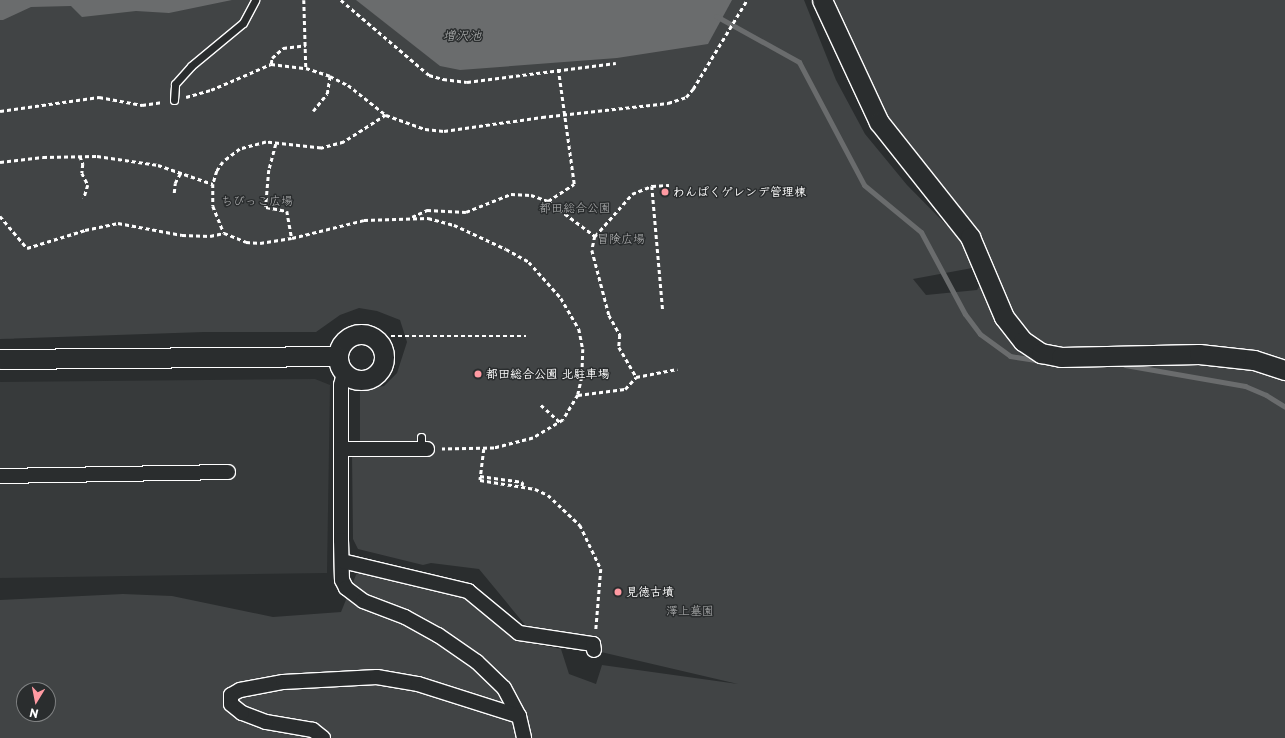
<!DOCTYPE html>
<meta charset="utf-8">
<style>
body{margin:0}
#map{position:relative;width:1285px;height:738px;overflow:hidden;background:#2a2d2e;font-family:"Playpen Sans","Klee One",sans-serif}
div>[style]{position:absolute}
.built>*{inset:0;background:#373a3b}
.green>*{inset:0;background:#414445}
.water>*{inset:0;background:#6a6c6d}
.stream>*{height:5px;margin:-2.5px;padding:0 2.5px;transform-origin:2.5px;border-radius:2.5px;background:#6a6c6d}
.path>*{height:2.5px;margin-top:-1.25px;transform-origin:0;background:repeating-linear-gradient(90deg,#fff 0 4px,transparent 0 7px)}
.roads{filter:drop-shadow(1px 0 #fff) drop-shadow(-1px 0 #fff) drop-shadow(0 1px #fff) drop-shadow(0 -1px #fff)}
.lane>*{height:7px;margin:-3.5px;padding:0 3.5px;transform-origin:3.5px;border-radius:3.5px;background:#2a2d2e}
.street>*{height:14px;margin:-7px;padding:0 7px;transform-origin:7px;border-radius:7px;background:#2a2d2e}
.secondary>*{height:19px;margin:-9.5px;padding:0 9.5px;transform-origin:9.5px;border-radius:9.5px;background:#2a2d2e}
.secondary>.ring{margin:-9.5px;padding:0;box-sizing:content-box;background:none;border:19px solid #2a2d2e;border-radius:50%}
.dots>*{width:11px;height:11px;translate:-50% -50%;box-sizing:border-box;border:2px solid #2a2d2e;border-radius:50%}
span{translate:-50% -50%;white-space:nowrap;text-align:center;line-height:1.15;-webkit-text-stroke:3px #2a2d2e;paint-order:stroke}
.poi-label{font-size:12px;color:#fff;font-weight:700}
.left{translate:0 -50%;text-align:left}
.park-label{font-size:12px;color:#b3b4b5}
.water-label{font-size:13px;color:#b4b6b6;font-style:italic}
.north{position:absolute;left:16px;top:682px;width:40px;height:40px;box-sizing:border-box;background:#2a2d2e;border:1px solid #7f8182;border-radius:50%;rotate:190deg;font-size:11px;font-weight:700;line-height:16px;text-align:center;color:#fff}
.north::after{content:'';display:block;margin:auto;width:14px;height:18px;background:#ff9aa2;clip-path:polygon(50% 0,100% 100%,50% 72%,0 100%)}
</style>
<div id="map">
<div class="built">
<i style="clip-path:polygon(315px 379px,330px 385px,327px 573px,0 578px,0 382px)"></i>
</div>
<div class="green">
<i style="clip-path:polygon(evenodd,0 0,804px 0,836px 80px,865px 134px,907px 185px,976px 255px,879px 122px,822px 0,1285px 0,1285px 738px,0 738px,0 600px,123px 594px,172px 596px,273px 617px,341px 612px,358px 570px,463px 597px,515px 640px,561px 649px,569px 674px,596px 684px,602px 665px,738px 684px,601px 652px,600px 637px,526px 626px,479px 569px,431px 563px,423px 565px,358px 549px,353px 539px,352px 453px,360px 453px,360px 390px,384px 386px,397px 373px,407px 342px,400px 320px,377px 311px,359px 308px,340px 315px,316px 332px,204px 332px,0 339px,0 0,983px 266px,987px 273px,977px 290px,926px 295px,913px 279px,983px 266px,0 0,24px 690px,48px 690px,48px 714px,24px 714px,24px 690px)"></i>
</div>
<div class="water">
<i style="clip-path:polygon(0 0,232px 0,169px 13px,136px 11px,82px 17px,71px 6px,31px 7px,3px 20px,0 20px)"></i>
<i style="clip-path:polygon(356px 0,732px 0,708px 44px,617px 58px,460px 70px,440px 66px)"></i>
</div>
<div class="stream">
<i style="left:716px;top:16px;width:95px;rotate:29deg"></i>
<i style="left:799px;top:62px;width:139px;rotate:62.1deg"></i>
<i style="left:864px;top:185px;width:74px;rotate:39.5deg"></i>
<i style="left:921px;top:232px;width:93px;rotate:61.8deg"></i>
<i style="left:965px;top:314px;width:25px;rotate:53deg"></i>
<i style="left:980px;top:334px;width:37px;rotate:36deg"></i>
<i style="left:1010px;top:356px;width:31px;rotate:9deg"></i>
<i style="left:1125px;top:365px;width:122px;rotate:9.9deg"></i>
<i style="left:1245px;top:386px;width:23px;rotate:23deg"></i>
<i style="left:1266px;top:395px;width:22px;rotate:32deg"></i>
</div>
<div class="path">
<i style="left:304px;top:0;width:68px;rotate:88.3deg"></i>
<i style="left:341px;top:0;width:116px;rotate:40.4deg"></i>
<i style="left:429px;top:75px;width:15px;rotate:16deg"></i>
<i style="left:443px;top:79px;width:24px;rotate:7deg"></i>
<i style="left:467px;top:82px;width:150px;rotate:-7.3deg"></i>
<i style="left:271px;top:64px;width:6px;rotate:-81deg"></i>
<i style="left:272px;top:58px;width:15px;rotate:-42deg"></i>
<i style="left:283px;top:48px;width:23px;rotate:-7deg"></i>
<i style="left:186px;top:97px;width:26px;rotate:-16deg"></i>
<i style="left:211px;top:90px;width:65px;rotate:-23.4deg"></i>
<i style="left:271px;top:64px;width:35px;rotate:7deg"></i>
<i style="left:306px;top:68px;width:25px;rotate:18deg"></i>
<i style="left:330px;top:76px;width:20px;rotate:27deg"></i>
<i style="left:348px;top:85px;width:48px;rotate:38.3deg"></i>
<i style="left:386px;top:115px;width:41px;rotate:19.7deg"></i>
<i style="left:425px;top:129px;width:19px;rotate:6deg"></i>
<i style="left:444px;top:131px;width:99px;rotate:-8.1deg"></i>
<i style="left:542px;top:117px;width:127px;rotate:-6.3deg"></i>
<i style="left:668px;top:103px;width:19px;rotate:-18deg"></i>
<i style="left:686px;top:97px;width:11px;rotate:-49deg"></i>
<i style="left:693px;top:89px;width:104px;rotate:-58.8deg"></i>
<i style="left:0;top:111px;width:100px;rotate:-8deg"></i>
<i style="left:99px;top:97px;width:44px;rotate:10.5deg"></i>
<i style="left:142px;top:105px;width:21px;rotate:-8deg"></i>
<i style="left:313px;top:111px;width:22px;rotate:-51deg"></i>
<i style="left:327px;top:94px;width:18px;rotate:-81deg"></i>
<i style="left:386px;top:115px;width:50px;rotate:147.3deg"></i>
<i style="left:344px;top:142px;width:24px;rotate:165deg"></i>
<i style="left:321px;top:148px;width:55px;rotate:-173.8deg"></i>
<i style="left:266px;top:142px;width:27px;rotate:165deg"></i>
<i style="left:240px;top:149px;width:21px;rotate:143deg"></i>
<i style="left:223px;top:162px;width:11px;rotate:124deg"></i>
<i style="left:217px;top:171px;width:14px;rotate:107deg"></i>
<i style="left:213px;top:184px;width:22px;rotate:90deg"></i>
<i style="left:213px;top:206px;width:29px;rotate:68deg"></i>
<i style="left:224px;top:233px;width:24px;rotate:22deg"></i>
<i style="left:246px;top:242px;width:14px;rotate:4deg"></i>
<i style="left:260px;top:243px;width:32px;rotate:-9deg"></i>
<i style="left:292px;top:238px;width:74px;rotate:-14deg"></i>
<i style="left:364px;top:220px;width:64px;rotate:-1.8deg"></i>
<i style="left:428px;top:218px;width:27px;rotate:15deg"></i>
<i style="left:454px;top:225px;width:57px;rotate:24.8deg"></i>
<i style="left:506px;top:249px;width:26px;rotate:29deg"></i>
<i style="left:529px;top:262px;width:48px;rotate:48.4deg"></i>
<i style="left:561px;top:298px;width:36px;rotate:60deg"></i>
<i style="left:579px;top:329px;width:20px;rotate:79deg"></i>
<i style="left:583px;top:349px;width:28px;rotate:92deg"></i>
<i style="left:582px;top:377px;width:18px;rotate:103deg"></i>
<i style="left:578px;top:395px;width:29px;rotate:121deg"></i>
<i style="left:563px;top:420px;width:35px;rotate:149deg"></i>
<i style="left:533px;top:438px;width:40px;rotate:165.6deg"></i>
<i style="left:494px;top:448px;width:52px;rotate:178.9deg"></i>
<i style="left:276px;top:144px;width:27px;rotate:105deg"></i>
<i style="left:269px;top:170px;width:37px;rotate:95deg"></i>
<i style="left:266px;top:207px;width:21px;rotate:11deg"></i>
<i style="left:287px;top:211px;width:27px;rotate:80deg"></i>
<i style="left:80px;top:156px;width:9px;rotate:69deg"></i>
<i style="left:83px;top:164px;width:9px;rotate:96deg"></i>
<i style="left:82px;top:173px;width:13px;rotate:63deg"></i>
<i style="left:88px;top:185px;width:14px;rotate:107deg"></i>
<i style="left:0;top:162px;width:43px;rotate:-6.6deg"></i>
<i style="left:43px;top:157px;width:54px;rotate:-1.1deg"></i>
<i style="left:97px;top:156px;width:62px;rotate:8.4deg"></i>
<i style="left:158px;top:165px;width:58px;rotate:19.1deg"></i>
<i style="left:652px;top:186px;width:125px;rotate:85deg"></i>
<i style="left:174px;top:193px;width:10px;rotate:-84deg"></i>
<i style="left:175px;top:183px;width:13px;rotate:-61deg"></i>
<i style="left:548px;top:201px;width:31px;rotate:-33deg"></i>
<i style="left:574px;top:184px;width:117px;rotate:-97.9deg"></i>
<i style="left:0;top:216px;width:42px;rotate:49.8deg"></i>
<i style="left:27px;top:248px;width:61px;rotate:-17.2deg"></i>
<i style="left:85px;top:230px;width:34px;rotate:-12deg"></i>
<i style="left:118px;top:223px;width:65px;rotate:10.6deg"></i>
<i style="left:182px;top:235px;width:28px;rotate:2deg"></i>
<i style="left:210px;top:236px;width:14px;rotate:-12deg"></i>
<i style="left:412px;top:217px;width:17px;rotate:-25deg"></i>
<i style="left:427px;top:210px;width:39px;rotate:3deg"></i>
<i style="left:466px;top:212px;width:48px;rotate:-21.8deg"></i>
<i style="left:511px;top:194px;width:20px;rotate:3deg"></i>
<i style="left:531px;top:195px;width:18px;rotate:19deg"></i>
<i style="left:548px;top:201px;width:59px;rotate:36.7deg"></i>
<i style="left:595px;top:236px;width:14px;rotate:102deg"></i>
<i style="left:592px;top:250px;width:67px;rotate:75.3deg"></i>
<i style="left:609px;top:315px;width:23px;rotate:61deg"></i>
<i style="left:620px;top:335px;width:12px;rotate:95deg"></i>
<i style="left:619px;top:347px;width:34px;rotate:60deg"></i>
<i style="left:595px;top:236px;width:56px;rotate:-48.6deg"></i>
<i style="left:632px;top:194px;width:22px;rotate:-22deg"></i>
<i style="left:652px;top:186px;width:17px;rotate:-3deg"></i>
<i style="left:391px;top:336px;width:135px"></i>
<i style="left:578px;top:395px;width:47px;rotate:-7.3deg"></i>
<i style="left:625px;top:389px;width:16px;rotate:-47deg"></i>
<i style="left:636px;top:377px;width:42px;rotate:-11deg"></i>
<i style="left:541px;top:405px;width:25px;rotate:42deg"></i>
<i style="left:484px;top:449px;width:31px;rotate:97deg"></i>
<i style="left:480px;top:480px;width:56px;rotate:9.3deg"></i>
<i style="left:535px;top:489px;width:14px;rotate:25deg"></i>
<i style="left:548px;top:495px;width:44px;rotate:43.2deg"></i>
<i style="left:580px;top:525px;width:49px;rotate:64.5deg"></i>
<i style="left:601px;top:569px;width:61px;rotate:94.7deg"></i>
<i style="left:480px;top:476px;width:43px;rotate:7.9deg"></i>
<i style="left:523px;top:482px;width:5px;rotate:101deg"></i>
</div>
<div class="roads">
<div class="lane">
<i style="left:174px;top:100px;width:16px;rotate:-86deg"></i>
<i style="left:175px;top:84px;width:24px;rotate:-48deg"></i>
<i style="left:191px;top:66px;width:67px;rotate:-39.6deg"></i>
<i style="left:243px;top:23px;width:26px;rotate:-62deg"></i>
<i style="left:421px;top:449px;width:12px;rotate:-90deg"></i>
</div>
<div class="street">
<i style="left:344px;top:373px;width:12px;rotate:104deg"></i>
<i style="left:341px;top:385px;width:155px;rotate:90deg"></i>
<i style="left:341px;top:540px;width:40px;rotate:88.6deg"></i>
<i style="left:342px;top:580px;width:9px;rotate:63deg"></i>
<i style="left:346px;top:588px;width:21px;rotate:37deg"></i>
<i style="left:363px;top:601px;width:45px;rotate:20.9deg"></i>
<i style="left:405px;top:617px;width:38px;rotate:29deg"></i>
<i style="left:438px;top:635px;width:47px;rotate:34.7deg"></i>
<i style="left:477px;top:662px;width:37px;rotate:44deg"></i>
<i style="left:504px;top:688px;width:32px;rotate:62deg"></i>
<i style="left:519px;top:716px;width:23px;rotate:77deg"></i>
<i style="left:341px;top:449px;width:86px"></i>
<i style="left:0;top:476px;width:228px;rotate:-1deg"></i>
<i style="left:342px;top:561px;width:130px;rotate:13.4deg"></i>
<i style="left:468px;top:591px;width:66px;rotate:39.5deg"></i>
<i style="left:519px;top:633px;width:75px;rotate:8.5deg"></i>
<i style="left:593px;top:644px;width:6px;rotate:81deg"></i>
<i style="left:323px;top:738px;width:13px;rotate:-141deg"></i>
<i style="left:313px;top:730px;width:48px;rotate:-170.3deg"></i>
<i style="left:266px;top:722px;width:26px;rotate:-159deg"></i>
<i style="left:242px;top:713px;width:14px;rotate:-141deg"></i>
<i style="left:231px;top:704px;width:9px;rotate:-90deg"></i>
<i style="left:231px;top:695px;width:10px;rotate:-29deg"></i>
<i style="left:240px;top:690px;width:44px;rotate:-10.5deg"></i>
<i style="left:283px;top:682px;width:94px;rotate:-3deg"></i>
<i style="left:377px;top:677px;width:42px;rotate:9.7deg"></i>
<i style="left:418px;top:684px;width:106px;rotate:17.6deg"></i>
</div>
<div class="secondary">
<i style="left:822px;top:0;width:135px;rotate:65deg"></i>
<i style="left:879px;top:122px;width:147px;rotate:51.6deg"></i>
<i style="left:970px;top:237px;width:87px;rotate:67deg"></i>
<i style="left:1004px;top:317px;width:31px;rotate:52deg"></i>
<i style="left:1023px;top:341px;width:22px;rotate:34deg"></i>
<i style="left:1041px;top:353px;width:20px;rotate:11deg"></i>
<i style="left:1061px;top:357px;width:138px;rotate:-1.2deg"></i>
<i style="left:1199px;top:354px;width:55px;rotate:6.2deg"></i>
<i style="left:1254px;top:360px;width:33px;rotate:18deg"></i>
<i class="ring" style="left:338px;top:334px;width:27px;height:27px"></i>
<i style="left:0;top:359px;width:337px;rotate:-0.5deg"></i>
</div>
</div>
<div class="dots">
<i style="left:665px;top:192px;background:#ff9aa2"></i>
<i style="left:478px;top:374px;background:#ff9aa2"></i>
<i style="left:618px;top:592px;background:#ff9aa2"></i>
</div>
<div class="poi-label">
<span class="left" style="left:673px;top:192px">わんぱくゲレンデ管理棟</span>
<span class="left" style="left:486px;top:374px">都田総合公園 北駐車場</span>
<span class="left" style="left:626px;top:592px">見徳古墳</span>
</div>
<div class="park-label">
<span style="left:257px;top:201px">ちびっこ広場</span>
<span style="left:575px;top:208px">都田総合公園</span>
<span style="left:621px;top:239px">冒険広場</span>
<span style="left:690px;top:611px">澤上墓園</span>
</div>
<div class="water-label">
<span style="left:462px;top:35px">増沢池</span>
</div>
<div class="north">N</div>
</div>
